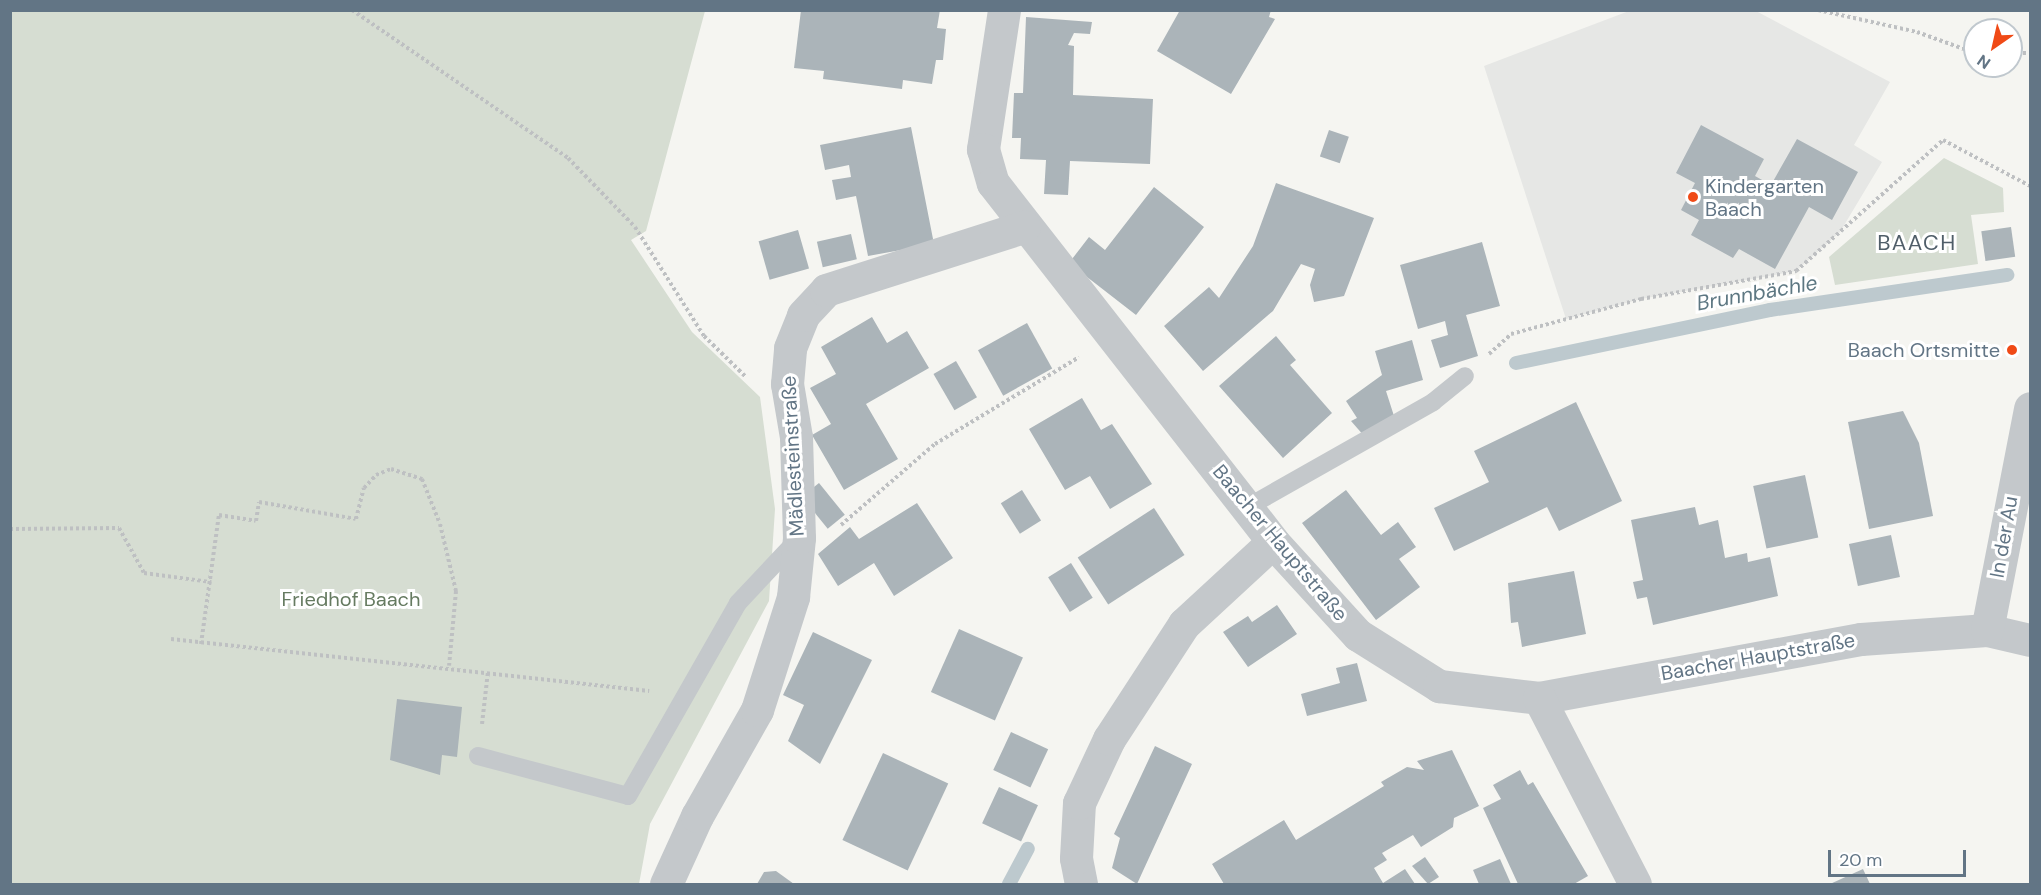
<!DOCTYPE html>
<meta charset="utf-8">
<style>
body{margin:0}
#map{position:relative;width:2041px;height:895px;overflow:hidden;background:#f5f5f1;font-family:"DM Sans",sans-serif}
div>[style]{position:absolute}
.built>*{inset:0;background:#e6e7e5}
.green>*{inset:0;background:#d6ddd2}
.stream>*{height:14px;margin:-7px;padding:0 7px;transform-origin:7px;border-radius:7px;background:#bdc9ce}
.building>*{inset:0;background:#abb4b9;transform-origin:0 0}
.path>*{height:4px;margin-top:-2px;transform-origin:0;background:repeating-linear-gradient(90deg,#bec0c2 0 3px,transparent 0 6px)}
.lane>*{height:18px;margin:-9px;padding:0 9px;transform-origin:9px;border-radius:9px;background:#c4c8cb}
.street>*{height:33px;margin:-16.5px;padding:0 16.5px;transform-origin:16.5px;border-radius:16.5px;background:#c4c8cb}
.dots>*{width:16px;height:16px;translate:-50% -50%;box-sizing:border-box;border:3px solid #fff;border-radius:50%}
span{translate:-50% -50%;white-space:nowrap;text-align:center;line-height:1.15;-webkit-text-stroke:6px #fff;paint-order:stroke}
.poi-label{font-size:20px;color:#627585}
.left{translate:0 -50%;text-align:left}
.right{translate:-100% -50%;text-align:right}
.street-label{font-size:20px;color:#627585}
.park-label{font-size:20px;color:#667b61}
.water-label{font-size:21px;color:#5d7782;font-style:italic}
.quarter-label{font-size:22px;color:#505e69;letter-spacing:1.5px}
.frame{position:absolute;inset:0;border:12px solid #627585;pointer-events:none}
.north{position:absolute;left:1963px;top:18px;width:60px;height:60px;box-sizing:border-box;background:#fff;border:2px solid #c0c8ce;border-radius:50%;rotate:214deg;font-size:16px;font-weight:700;line-height:24px;text-align:center;color:#627585}
.north::after{content:'';display:block;margin:auto;width:21px;height:27px;background:#f04a16;clip-path:polygon(50% 0,100% 100%,50% 72%,0 100%)}
.scale{position:absolute;left:1828px;top:850px;width:138px;height:27px;box-sizing:border-box;border:3px solid #627585;border-top:0;padding-left:8px;font-size:18px;line-height:21px;white-space:nowrap;color:#627585;-webkit-text-stroke:4px #fff;paint-order:stroke}
</style>
<div id="map">
<div class="built">
<i style="clip-path:polygon(1629px 11px,1756px 11px,1890px 82px,1854px 145px,1882px 162px,1840px 232px,1796px 271px,1641px 299px,1566px 319px,1484px 66px)"></i>
</div>
<div class="green">
<i style="clip-path:polygon(10px 11px,705px 11px,646px 231px,631px 240px,692px 332px,760px 397px,775px 509px,769px 601px,650px 824px,639px 884px,11px 884px)"></i>
<i style="clip-path:polygon(1944px 158px,2003px 188px,2004px 212px,1971px 215px,1978px 264px,1835px 285px,1829px 257px)"></i>
</div>
<div class="stream">
<i style="left:1516px;top:363px;width:259px;rotate:-11.8deg"></i>
<i style="left:1770px;top:310px;width:240px;rotate:-8.4deg"></i>
<i style="left:1009px;top:884px;width:40px;rotate:-62deg"></i>
</div>
<div class="building">
<i style="clip-path:polygon(801px 10px,940px 10px,937px 28px,946px 29px,943px 60px,936px 60px,932px 84px,903px 80px,902px 89px,823px 79px,824px 71px,794px 68px)"></i>
<i style="clip-path:polygon(1180px 10px,1271px 10px,1269px 17px,1275px 19px,1231px 94px,1157px 51px)"></i>
<i style="clip-path:polygon(1026px 17px,1092px 22px,1090px 34px,1074px 33px,1068px 45px,1074px 46px,1073px 95px,1153px 99px,1150px 164px,1070px 161px,1068px 195px,1044px 194px,1046px 160px,1020px 159px,1021px 138px,1012px 138px,1014px 93px,1023px 93px)"></i>
<i style="clip-path:polygon(1701px 125px,1764px 159px,1755px 176px,1771px 185px,1797px 139px,1858px 172px,1832px 220px,1809px 207px,1775px 269px,1739px 249px,1733px 258px,1691px 235px,1699px 220px,1681px 210px,1695px 183px,1676px 173px)"></i>
<i style="clip-path:polygon(911px 127px,934px 244px,868px 256px,856px 196px,836px 200px,832px 180px,851px 177px,849px 165px,825px 170px,820px 145px)"></i>
<i style="left:1329px;top:130px;width:21px;height:28px;rotate:19deg"></i>
<i style="clip-path:polygon(1276px 183px,1374px 218px,1344px 296px,1314px 302px,1310px 285px,1315px 269px,1301px 264px,1273px 311px,1203px 371px,1164px 326px,1209px 287px,1219px 298px,1253px 246px)"></i>
<i style="clip-path:polygon(1154px 187px,1204px 227px,1136px 315px,1069px 263px,1089px 237px,1105px 250px)"></i>
<i style="left:2011px;top:227px;width:30px;height:30px;rotate:82deg"></i>
<i style="left:798px;top:230px;width:40px;height:41px;rotate:74deg"></i>
<i style="left:851px;top:234px;width:26px;height:35px;rotate:77deg"></i>
<i style="clip-path:polygon(1482px 242px,1500px 306px,1466px 315px,1478px 356px,1440px 368px,1431px 340px,1448px 335px,1445px 321px,1418px 329px,1400px 265px)"></i>
<i style="clip-path:polygon(872px 317px,887px 343px,907px 331px,929px 368px,866px 404px,898px 459px,844px 490px,812px 435px,831px 424px,810px 388px,836px 374px,821px 347px)"></i>
<i style="left:1027px;top:323px;width:52px;height:56px;rotate:61deg"></i>
<i style="clip-path:polygon(1276px 336px,1296px 360px,1290px 365px,1332px 413px,1283px 458px,1219px 386px)"></i>
<i style="clip-path:polygon(1412px 340px,1423px 380px,1386px 391px,1394px 416px,1365px 437px,1351px 421px,1357px 418px,1346px 401px,1382px 375px,1375px 351px)"></i>
<i style="left:956px;top:361px;width:42px;height:26px;rotate:60deg"></i>
<i style="clip-path:polygon(1082px 398px,1101px 430px,1112px 424px,1152px 484px,1110px 509px,1090px 476px,1065px 490px,1029px 429px)"></i>
<i style="clip-path:polygon(1576px 402px,1622px 501px,1559px 531px,1547px 507px,1454px 551px,1434px 508px,1489px 482px,1474px 451px)"></i>
<i style="clip-path:polygon(1903px 411px,1919px 443px,1933px 516px,1869px 529px,1848px 422px)"></i>
<i style="left:1805px;top:475px;width:64px;height:53px;rotate:78deg"></i>
<i style="left:819px;top:483px;width:41px;height:22px;rotate:51deg"></i>
<i style="left:1022px;top:490px;width:36px;height:25px;rotate:58deg"></i>
<i style="clip-path:polygon(1346px 490px,1381px 535px,1398px 522px,1416px 547px,1399px 559px,1420px 587px,1376px 620px,1302px 523px)"></i>
<i style="clip-path:polygon(917px 503px,953px 558px,894px 596px,874px 563px,838px 586px,818px 554px,850px 527px,859px 539px)"></i>
<i style="clip-path:polygon(1695px 507px,1699px 525px,1718px 520px,1725px 558px,1747px 553px,1748px 562px,1770px 557px,1778px 596px,1653px 625px,1647px 597px,1637px 599px,1633px 582px,1643px 580px,1631px 520px)"></i>
<i style="left:1154px;top:508px;width:56px;height:91px;rotate:57deg"></i>
<i style="left:1891px;top:535px;width:43px;height:43px;rotate:78deg"></i>
<i style="left:1071px;top:563px;width:41px;height:27px;rotate:58deg"></i>
<i style="clip-path:polygon(1574px 571px,1586px 634px,1522px 647px,1518px 622px,1511px 623px,1508px 583px)"></i>
<i style="clip-path:polygon(1277px 605px,1297px 634px,1248px 667px,1223px 632px,1248px 616px,1252px 622px)"></i>
<i style="left:959px;top:629px;width:70px;height:69px;rotate:24deg"></i>
<i style="clip-path:polygon(813px 632px,872px 660px,820px 764px,788px 741px,804px 705px,783px 695px)"></i>
<i style="clip-path:polygon(1357px 663px,1367px 701px,1307px 716px,1301px 694px,1340px 683px,1336px 668px)"></i>
<i style="clip-path:polygon(397px 699px,462px 707px,457px 757px,442px 755px,440px 775px,390px 760px)"></i>
<i style="left:1011px;top:732px;width:41px;height:42px;rotate:25deg"></i>
<i style="clip-path:polygon(1155px 746px,1192px 764px,1137px 884px,1112px 868px,1120px 838px,1114px 834px)"></i>
<i style="clip-path:polygon(1452px 750px,1479px 806px,1454px 818px,1453px 827px,1421px 847px,1413px 835px,1382px 853px,1387px 860px,1374px 868px,1383px 883px,1405px 869px,1415px 884px,1224px 884px,1212px 864px,1284px 820px,1296px 840px,1384px 786px,1381px 782px,1407px 767px,1424px 770px,1417px 761px)"></i>
<i style="left:883px;top:753px;width:72px;height:96px;rotate:25deg"></i>
<i style="clip-path:polygon(1520px 770px,1528px 785px,1533px 782px,1588px 876px,1574px 884px,1518px 884px,1483px 808px,1501px 799px,1493px 785px)"></i>
<i style="left:999px;top:787px;width:43px;height:40px;rotate:25deg"></i>
<i style="clip-path:polygon(1425px 857px,1439px 877px,1428px 884px,1412px 866px)"></i>
<i style="clip-path:polygon(1500px 859px,1511px 884px,1479px 884px,1473px 870px)"></i>
<i style="clip-path:polygon(1863px 869px,1870px 884px,1830px 884px)"></i>
<i style="clip-path:polygon(776px 871px,794px 884px,757px 884px,764px 872px)"></i>
</div>
<div class="path">
<i style="left:352px;top:10px;width:262px;rotate:34.4deg"></i>
<i style="left:568px;top:158px;width:96px;rotate:45.8deg"></i>
<i style="left:635px;top:227px;width:129px;rotate:57.7deg"></i>
<i style="left:704px;top:336px;width:59px;rotate:44.3deg"></i>
<i style="left:1818px;top:10px;width:101px;rotate:12.5deg"></i>
<i style="left:1917px;top:32px;width:62px;rotate:19.9deg"></i>
<i style="left:2011px;top:53px;width:19px"></i>
<i style="left:1489px;top:354px;width:30px;rotate:-42deg"></i>
<i style="left:1511px;top:334px;width:135px;rotate:-15.1deg"></i>
<i style="left:1641px;top:299px;width:158px;rotate:-10.2deg"></i>
<i style="left:1796px;top:271px;width:197px;rotate:-41.7deg"></i>
<i style="left:1943px;top:140px;width:98px;rotate:27.9deg"></i>
<i style="left:841px;top:525px;width:124px;rotate:-40.8deg"></i>
<i style="left:935px;top:444px;width:168px;rotate:-31.1deg"></i>
<i style="left:10px;top:529px;width:109px;rotate:-0.5deg"></i>
<i style="left:119px;top:528px;width:51px;rotate:60.9deg"></i>
<i style="left:144px;top:573px;width:68px;rotate:7.7deg"></i>
<i style="left:171px;top:639px;width:481px;rotate:6.2deg"></i>
<i style="left:201px;top:644px;width:130px;rotate:-82.1deg"></i>
<i style="left:219px;top:515px;width:37px;rotate:9deg"></i>
<i style="left:256px;top:521px;width:19px;rotate:-81deg"></i>
<i style="left:259px;top:502px;width:98px;rotate:9.9deg"></i>
<i style="left:356px;top:519px;width:32px;rotate:-76deg"></i>
<i style="left:364px;top:488px;width:18px;rotate:-47deg"></i>
<i style="left:376px;top:475px;width:16px;rotate:-22deg"></i>
<i style="left:391px;top:469px;width:33px;rotate:18deg"></i>
<i style="left:422px;top:479px;width:48px;rotate:68.2deg"></i>
<i style="left:440px;top:524px;width:69px;rotate:76.6deg"></i>
<i style="left:456px;top:591px;width:75px;rotate:95.3deg"></i>
<i style="left:482px;top:724px;width:53px;rotate:-83.5deg"></i>
</div>
<div class="lane">
<i style="left:1246px;top:508px;width:215px;rotate:-29.5deg"></i>
<i style="left:1433px;top:402px;width:41px;rotate:-39.1deg"></i>
<i style="left:478px;top:756px;width:155px;rotate:14.9deg"></i>
<i style="left:628px;top:796px;width:222px;rotate:-60.3deg"></i>
<i style="left:738px;top:603px;width:88px;rotate:-46.8deg"></i>
</div>
<div class="street">
<i style="left:1004px;top:10px;width:141px;rotate:98.6deg"></i>
<i style="left:983px;top:149px;width:35px;rotate:74deg"></i>
<i style="left:993px;top:183px;width:455px;rotate:52deg"></i>
<i style="left:1273px;top:542px;width:126px;rotate:47.6deg"></i>
<i style="left:1358px;top:635px;width:96px;rotate:32.2deg"></i>
<i style="left:1439px;top:686px;width:101px;rotate:6.8deg"></i>
<i style="left:1539px;top:698px;width:327px;rotate:-10.4deg"></i>
<i style="left:1861px;top:639px;width:126px;rotate:-4.1deg"></i>
<i style="left:1987px;top:630px;width:44px;rotate:13.1deg"></i>
<i style="left:1987px;top:630px;width:226px;rotate:-79deg"></i>
<i style="left:1539px;top:698px;width:209px;rotate:62.7deg"></i>
<i style="left:666px;top:884px;width:75px;rotate:-65.5deg"></i>
<i style="left:697px;top:816px;width:122px;rotate:-60.5deg"></i>
<i style="left:757px;top:710px;width:119px;rotate:-72.3deg"></i>
<i style="left:793px;top:597px;width:59px;rotate:-84.2deg"></i>
<i style="left:799px;top:538px;width:101px;rotate:-91.7deg"></i>
<i style="left:796px;top:437px;width:54px;rotate:-99.6deg"></i>
<i style="left:787px;top:384px;width:36px;rotate:-85deg"></i>
<i style="left:790px;top:348px;width:35px;rotate:-68deg"></i>
<i style="left:803px;top:315px;width:34px;rotate:-47deg"></i>
<i style="left:826px;top:290px;width:208px;rotate:-17.7deg"></i>
<i style="left:1081px;top:884px;width:26px;rotate:-101deg"></i>
<i style="left:1076px;top:858px;width:55px;rotate:-86.9deg"></i>
<i style="left:1079px;top:803px;width:71px;rotate:-64.9deg"></i>
<i style="left:1109px;top:739px;width:137px;rotate:-56.9deg"></i>
<i style="left:1184px;top:624px;width:121px;rotate:-42.7deg"></i>
</div>
<div class="dots">
<i style="left:1693px;top:197px;background:#f04a16"></i>
<i style="left:2012px;top:350px;background:#f04a16"></i>
</div>
<div class="poi-label">
<span class="left" style="left:1705px;top:198px">Kindergarten<br>Baach</span>
<span class="right" style="left:2000px;top:350px">Baach Ortsmitte</span>
</div>
<div class="street-label">
<span style="left:793px;top:456px;rotate:-93deg">Mädlesteinstraße</span>
<span style="left:2004px;top:537px;rotate:-80deg">In der Au</span>
<span style="left:1280px;top:543px;rotate:50deg">Baacher Hauptstraße</span>
<span style="left:1758px;top:657px;rotate:-10deg">Baacher Hauptstraße</span>
</div>
<div class="park-label">
<span style="left:351px;top:599px">Friedhof Baach</span>
</div>
<div class="water-label">
<span style="left:1757px;top:293px;rotate:-10deg">Brunnbächle</span>
</div>
<div class="quarter-label">
<span style="left:1917px;top:243px">BAACH</span>
</div>
<div class="frame"></div>
<div class="north">N</div>
<div class="scale">20 m</div>
</div>
